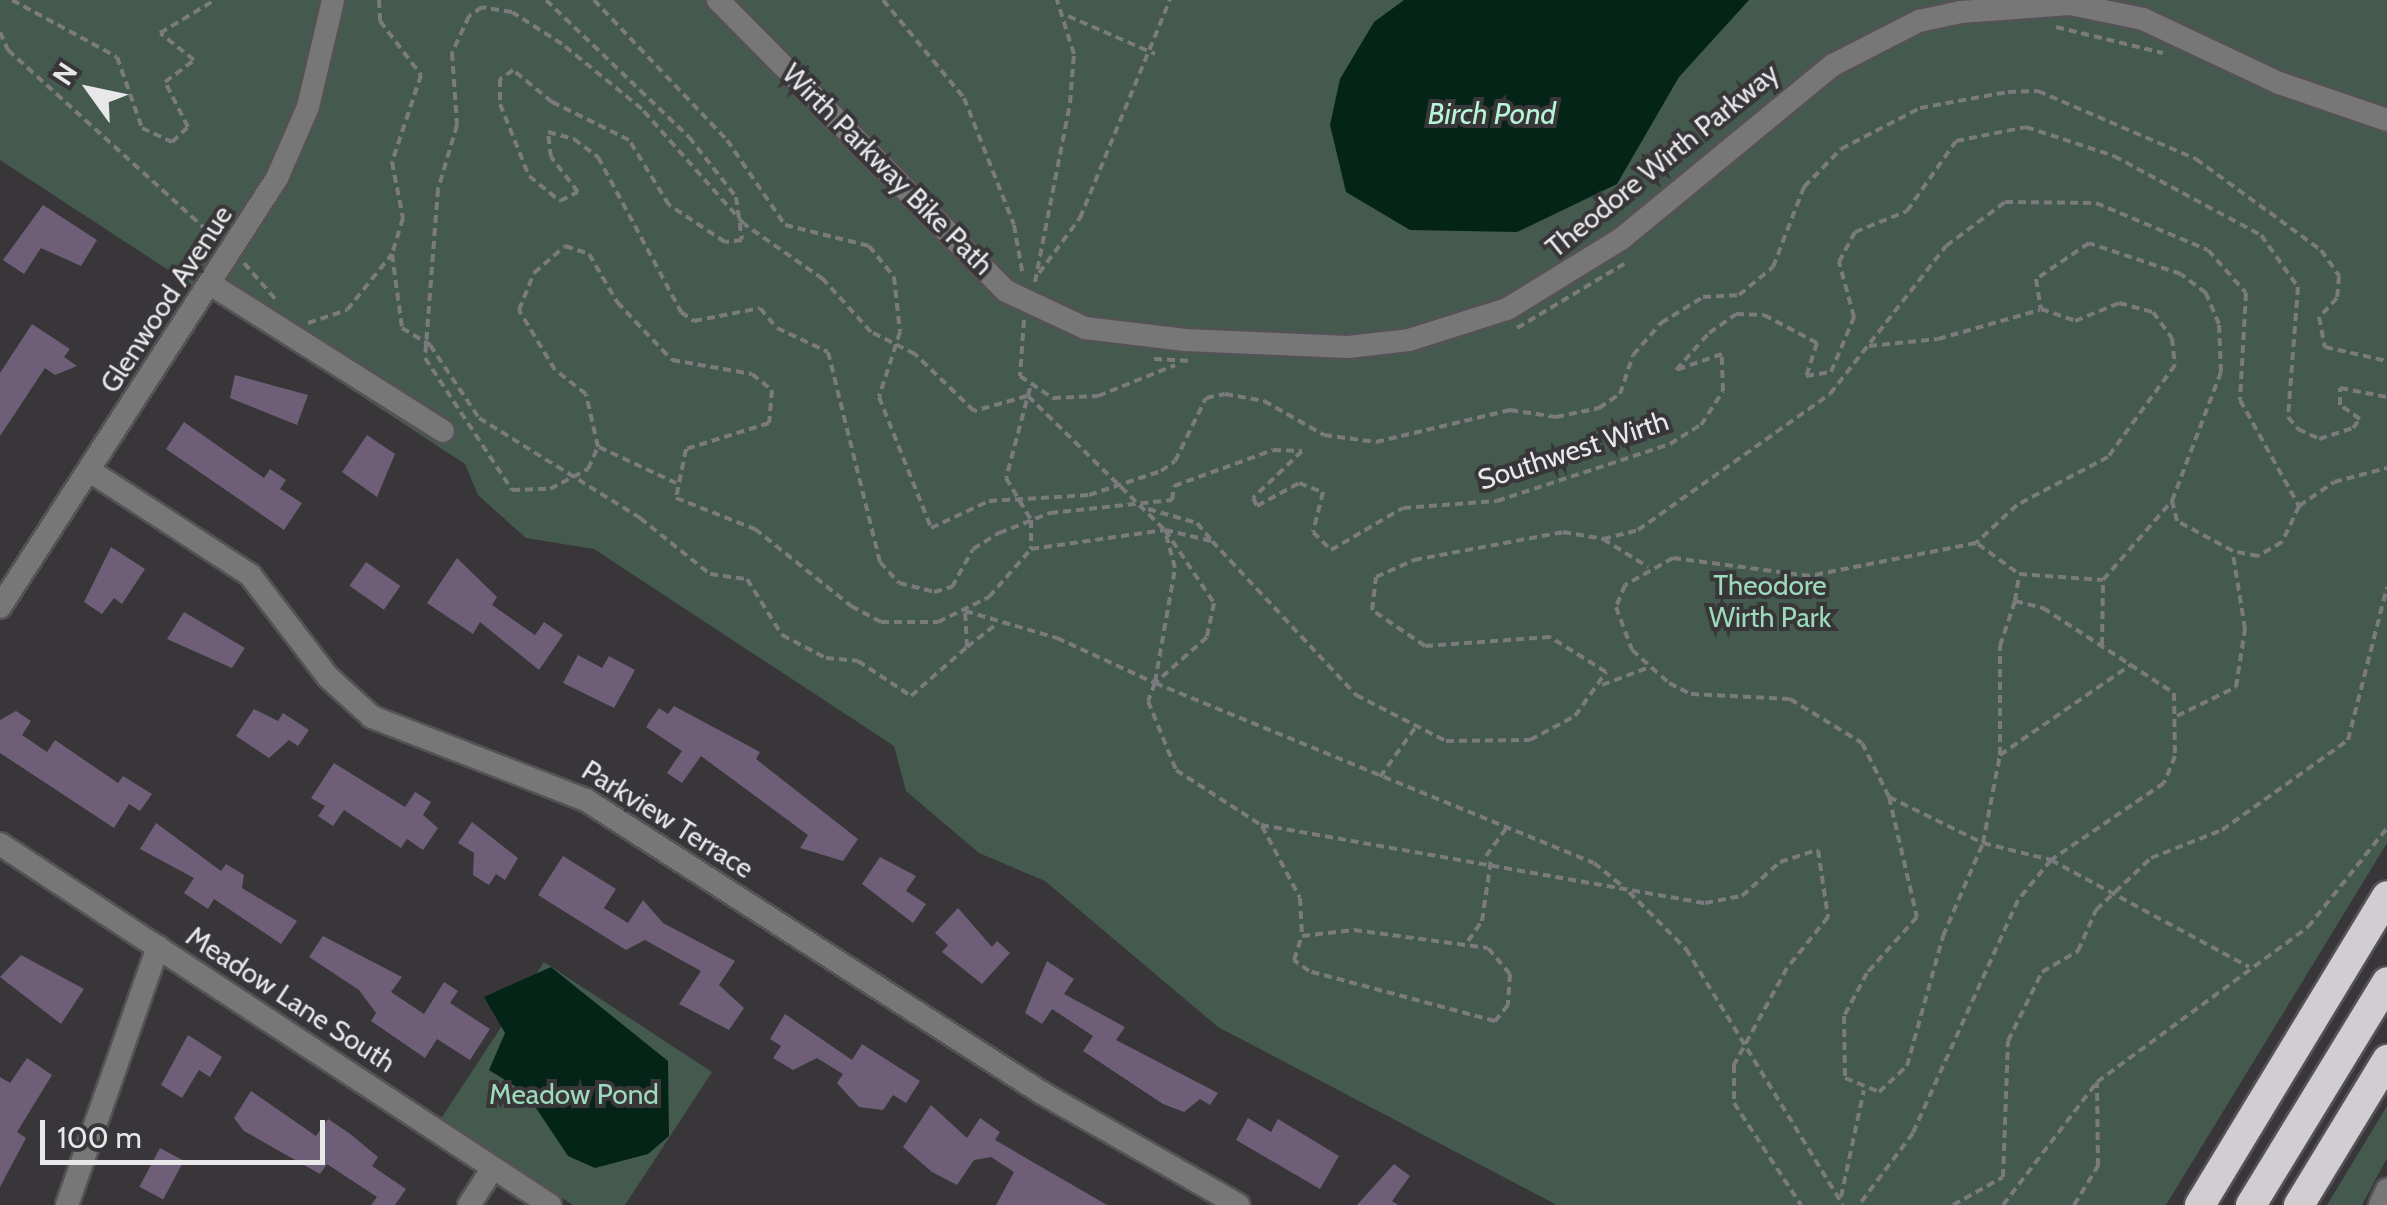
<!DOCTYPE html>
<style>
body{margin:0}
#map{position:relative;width:2387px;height:1205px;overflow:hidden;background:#383639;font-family:Cabin,sans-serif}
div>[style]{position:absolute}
.green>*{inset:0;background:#445a4f}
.water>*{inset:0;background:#042418}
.building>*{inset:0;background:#6f5e78;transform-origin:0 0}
.path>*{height:4px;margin-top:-2px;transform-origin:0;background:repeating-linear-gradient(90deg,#7b7a7c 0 8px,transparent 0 13px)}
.roads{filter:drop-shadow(2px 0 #545255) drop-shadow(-2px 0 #545255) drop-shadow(0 2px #545255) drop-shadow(0 -2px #545255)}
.minor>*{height:22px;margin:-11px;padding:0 11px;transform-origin:11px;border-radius:11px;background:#787778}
.highway>*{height:30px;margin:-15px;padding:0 15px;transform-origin:15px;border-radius:15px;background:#d1ced2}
span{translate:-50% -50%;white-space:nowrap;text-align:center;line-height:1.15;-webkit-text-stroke:8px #383639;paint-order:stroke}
.street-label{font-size:28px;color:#e8e7e9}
.park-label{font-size:28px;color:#9ddabc}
.water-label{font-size:30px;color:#b6f5d6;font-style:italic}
.north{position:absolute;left:40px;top:40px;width:100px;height:100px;-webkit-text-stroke:8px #383639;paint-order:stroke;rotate:303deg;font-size:28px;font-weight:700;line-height:40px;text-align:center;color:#e8e7e9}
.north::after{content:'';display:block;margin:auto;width:35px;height:45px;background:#e8e7e9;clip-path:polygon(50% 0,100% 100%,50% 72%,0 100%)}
.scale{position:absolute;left:40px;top:1120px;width:285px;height:45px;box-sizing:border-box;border:5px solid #e8e7e9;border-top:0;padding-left:12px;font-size:30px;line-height:35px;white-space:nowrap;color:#e8e7e9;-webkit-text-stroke:8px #383639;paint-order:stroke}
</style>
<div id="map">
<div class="green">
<i style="clip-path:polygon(0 0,2387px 0,2387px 843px,2166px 1205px,1557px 1205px,1218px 1027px,1045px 881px,979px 853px,906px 791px,894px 746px,594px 549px,526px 538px,478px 495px,465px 464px,0 160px)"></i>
<i style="clip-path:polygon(544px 962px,712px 1072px,625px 1205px,573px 1205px,440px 1120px)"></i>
<i style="clip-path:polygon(2387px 1106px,2387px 1158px,2362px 1205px,2327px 1205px)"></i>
</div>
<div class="water">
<i style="clip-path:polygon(1404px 0,1749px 0,1679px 77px,1617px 184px,1517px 232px,1410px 230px,1346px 192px,1330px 125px,1340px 79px,1374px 22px)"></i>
<i style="clip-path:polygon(551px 967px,668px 1061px,669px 1136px,648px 1154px,595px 1168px,568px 1156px,526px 1093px,489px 1070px,505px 1033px,484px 997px)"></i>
</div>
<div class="building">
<i style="clip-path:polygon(43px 205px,97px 240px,81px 266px,41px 248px,24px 274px,3px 260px)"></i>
<i style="clip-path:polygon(32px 324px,70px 349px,64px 357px,77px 366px,55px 375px,45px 368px,0 436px,0 373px)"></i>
<i style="clip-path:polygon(235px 375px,308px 395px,297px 425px,230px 398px)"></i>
<i style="clip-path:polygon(184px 422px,264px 478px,270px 469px,286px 480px,280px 489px,302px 503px,284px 530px,166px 449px)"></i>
<i style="clip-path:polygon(367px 435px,395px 454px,377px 497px,342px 472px)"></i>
<i style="clip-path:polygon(111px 547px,145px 569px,122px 604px,114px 598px,102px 614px,84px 602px)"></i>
<i style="clip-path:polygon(457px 558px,497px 597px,492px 605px,535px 635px,544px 622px,563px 635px,539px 670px,480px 622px,473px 634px,427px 603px)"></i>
<i style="left:366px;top:562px;width:42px;height:29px;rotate:35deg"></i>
<i style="clip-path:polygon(184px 612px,245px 648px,232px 668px,167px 639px)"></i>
<i style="clip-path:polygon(578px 655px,602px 668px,609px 656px,635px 670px,614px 708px,563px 683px)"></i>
<i style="clip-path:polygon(674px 706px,760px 752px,756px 759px,858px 839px,843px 861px,800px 848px,808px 835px,701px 756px,682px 783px,667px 773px,682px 751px,646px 727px,659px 708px,668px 714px)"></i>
<i style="clip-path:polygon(254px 709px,278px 721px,283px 713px,309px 730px,298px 746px,289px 740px,269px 758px,236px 736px)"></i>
<i style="clip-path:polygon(16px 711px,31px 721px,22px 735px,47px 752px,55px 740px,118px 783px,123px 776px,152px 794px,140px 811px,129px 804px,114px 828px,0 753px,0 720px)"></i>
<i style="clip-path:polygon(334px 763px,405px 807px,415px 792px,431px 802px,423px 815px,438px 828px,423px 850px,407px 839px,401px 848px,344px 810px,333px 826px,318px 816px,325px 806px,311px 798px)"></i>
<i style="clip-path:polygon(472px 822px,518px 858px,505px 880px,496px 874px,489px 885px,473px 875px,474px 853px,458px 843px)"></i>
<i style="clip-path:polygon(156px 823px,221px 871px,226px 864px,244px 875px,242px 888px,297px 921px,281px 944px,214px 899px,208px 909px,184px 893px,194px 878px,140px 849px)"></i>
<i style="clip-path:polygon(563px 856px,616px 889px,604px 908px,628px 923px,643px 900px,663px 923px,735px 961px,719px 985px,744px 1008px,729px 1030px,679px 1004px,701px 971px,645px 940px,626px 950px,538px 895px)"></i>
<i style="clip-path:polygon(880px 857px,916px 876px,906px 891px,926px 904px,913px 923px,862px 884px)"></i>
<i style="clip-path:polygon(958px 908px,992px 947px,997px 941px,1010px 953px,982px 984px,942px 952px,948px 945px,935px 933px)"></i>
<i style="clip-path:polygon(323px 936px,402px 977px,391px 992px,424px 1014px,444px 982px,458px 991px,450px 1003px,490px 1029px,470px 1060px,437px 1039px,425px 1058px,371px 1021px,376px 1013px,359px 990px,309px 957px)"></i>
<i style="clip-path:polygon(21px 955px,84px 989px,61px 1024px,0 977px)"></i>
<i style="clip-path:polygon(1047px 961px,1074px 979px,1064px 994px,1125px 1027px,1116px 1040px,1218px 1093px,1210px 1105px,1200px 1099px,1184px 1112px,1163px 1104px,1083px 1051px,1093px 1036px,1052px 1009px,1042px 1024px,1025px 1013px)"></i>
<i style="clip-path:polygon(785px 1014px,852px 1060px,862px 1044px,920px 1081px,906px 1103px,893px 1095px,883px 1110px,859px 1107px,837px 1083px,843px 1074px,817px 1058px,793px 1070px,773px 1058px,781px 1046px,770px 1039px)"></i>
<i style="clip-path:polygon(188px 1035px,222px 1057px,210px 1077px,199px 1070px,182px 1098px,161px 1085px)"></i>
<i style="clip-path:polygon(27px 1058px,52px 1075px,17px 1132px,26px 1138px,0 1187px,0 1077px,10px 1083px)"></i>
<i style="clip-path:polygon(251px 1091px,316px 1136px,328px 1119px,349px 1133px,378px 1157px,372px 1166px,406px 1189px,395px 1205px,371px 1205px,377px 1197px,327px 1164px,320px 1174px,244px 1131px,234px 1118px)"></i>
<i style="clip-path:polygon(931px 1105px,967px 1138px,980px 1118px,1000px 1132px,995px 1140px,1107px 1205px,996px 1205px,1014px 1172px,991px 1157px,974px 1160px,957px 1185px,932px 1172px,903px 1147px)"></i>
<i style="clip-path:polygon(1248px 1118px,1271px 1132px,1278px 1119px,1339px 1156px,1320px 1189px,1236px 1140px)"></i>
<i style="left:160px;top:1148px;width:27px;height:44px;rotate:28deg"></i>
<i style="clip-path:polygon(1394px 1164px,1410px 1176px,1392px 1201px,1398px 1205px,1357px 1205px)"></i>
</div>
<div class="path">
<i style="left:12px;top:0;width:119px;rotate:28.5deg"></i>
<i style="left:117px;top:57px;width:75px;rotate:70.6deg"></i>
<i style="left:142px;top:128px;width:33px;rotate:25deg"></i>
<i style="left:172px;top:142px;width:22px;rotate:-43deg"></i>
<i style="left:188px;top:127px;width:51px;rotate:-117.1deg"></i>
<i style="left:165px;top:82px;width:36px;rotate:-37deg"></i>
<i style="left:194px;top:60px;width:43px;rotate:-141.5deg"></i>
<i style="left:160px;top:33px;width:64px;rotate:-31deg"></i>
<i style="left:379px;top:0;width:21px;rotate:87deg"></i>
<i style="left:380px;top:21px;width:68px;rotate:52.8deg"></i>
<i style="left:421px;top:75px;width:92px;rotate:108.4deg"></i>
<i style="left:392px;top:162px;width:57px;rotate:78.9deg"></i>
<i style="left:403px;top:218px;width:38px;rotate:107deg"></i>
<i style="left:546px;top:0;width:198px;rotate:43.8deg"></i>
<i style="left:689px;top:137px;width:76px;rotate:51.9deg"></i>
<i style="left:736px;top:197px;width:43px;rotate:82.1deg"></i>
<i style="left:742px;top:240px;width:17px;rotate:173deg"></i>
<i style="left:725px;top:242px;width:67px;rotate:-146.5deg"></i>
<i style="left:669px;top:205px;width:76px;rotate:-121.6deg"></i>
<i style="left:629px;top:140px;width:86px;rotate:-153.7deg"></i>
<i style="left:552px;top:102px;width:50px;rotate:-140.6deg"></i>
<i style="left:513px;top:70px;width:16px;rotate:145deg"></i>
<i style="left:500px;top:79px;width:25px;rotate:90deg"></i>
<i style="left:500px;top:104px;width:78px;rotate:68.1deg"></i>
<i style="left:529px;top:176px;width:40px;rotate:39deg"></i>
<i style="left:560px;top:201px;width:20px;rotate:-27deg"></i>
<i style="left:578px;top:192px;width:44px;rotate:-127.6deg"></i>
<i style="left:551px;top:157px;width:25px;rotate:-97deg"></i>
<i style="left:548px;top:132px;width:27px;rotate:15deg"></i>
<i style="left:574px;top:139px;width:30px;rotate:37deg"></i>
<i style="left:598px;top:157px;width:176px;rotate:61.8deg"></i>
<i style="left:681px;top:312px;width:16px;rotate:35deg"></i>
<i style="left:694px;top:321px;width:67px;rotate:-11.1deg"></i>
<i style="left:760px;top:308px;width:26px;rotate:50deg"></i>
<i style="left:777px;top:328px;width:56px;rotate:25.2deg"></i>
<i style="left:828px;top:352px;width:216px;rotate:76.1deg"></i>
<i style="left:880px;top:562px;width:28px;rotate:48deg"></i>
<i style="left:899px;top:583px;width:36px;rotate:14deg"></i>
<i style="left:934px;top:592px;width:19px;rotate:-16deg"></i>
<i style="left:952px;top:587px;width:43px;rotate:-61.1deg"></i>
<i style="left:973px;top:549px;width:31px;rotate:-32deg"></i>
<i style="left:999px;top:533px;width:55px;rotate:-21.4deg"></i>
<i style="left:1050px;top:513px;width:123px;rotate:-6.1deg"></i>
<i style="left:1172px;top:500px;width:14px;rotate:-82deg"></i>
<i style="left:1174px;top:486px;width:105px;rotate:-20deg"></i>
<i style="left:1273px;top:450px;width:29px;rotate:2deg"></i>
<i style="left:1302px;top:451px;width:68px;rotate:136.2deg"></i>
<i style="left:1253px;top:498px;width:9px;rotate:63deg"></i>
<i style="left:1257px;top:506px;width:48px;rotate:-28.7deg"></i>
<i style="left:1299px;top:483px;width:26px;rotate:21deg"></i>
<i style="left:1323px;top:492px;width:41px;rotate:104deg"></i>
<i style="left:1313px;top:532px;width:25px;rotate:45deg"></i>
<i style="left:1331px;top:550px;width:83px;rotate:-30.3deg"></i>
<i style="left:1403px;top:508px;width:94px;rotate:-4.3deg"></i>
<i style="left:1497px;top:501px;width:182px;rotate:-18.2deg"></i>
<i style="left:1670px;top:444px;width:36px;rotate:-32deg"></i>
<i style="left:1701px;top:425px;width:40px;rotate:-57.1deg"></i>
<i style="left:1723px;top:391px;width:37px;rotate:-92deg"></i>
<i style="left:1722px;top:354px;width:49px;rotate:160.8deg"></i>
<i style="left:1676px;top:370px;width:50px;rotate:-48.3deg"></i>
<i style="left:1709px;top:333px;width:33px;rotate:-35deg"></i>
<i style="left:1736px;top:314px;width:28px;rotate:2deg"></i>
<i style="left:1764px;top:315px;width:60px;rotate:27.8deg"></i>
<i style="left:1817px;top:343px;width:35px;rotate:108deg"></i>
<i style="left:1806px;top:376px;width:25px;rotate:-9deg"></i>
<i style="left:1831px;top:372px;width:60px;rotate:-67.3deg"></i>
<i style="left:1854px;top:317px;width:57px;rotate:-105.3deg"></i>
<i style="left:1839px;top:262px;width:34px;rotate:-62deg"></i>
<i style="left:1855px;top:232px;width:56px;rotate:-22deg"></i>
<i style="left:1907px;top:211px;width:85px;rotate:-55deg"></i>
<i style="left:1956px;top:141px;width:71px;rotate:-11.3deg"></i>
<i style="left:2026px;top:127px;width:93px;rotate:18.2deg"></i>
<i style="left:2114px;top:156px;width:167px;rotate:28.3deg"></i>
<i style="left:2261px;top:235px;width:64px;rotate:54.6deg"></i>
<i style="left:2298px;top:287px;width:130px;rotate:94.4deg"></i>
<i style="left:2288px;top:417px;width:16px;rotate:50deg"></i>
<i style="left:2298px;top:429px;width:23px;rotate:25deg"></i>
<i style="left:2319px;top:439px;width:36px;rotate:-18deg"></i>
<i style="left:2353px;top:428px;width:11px;rotate:-52deg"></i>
<i style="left:2360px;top:419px;width:24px;rotate:-145deg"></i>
<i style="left:2340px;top:405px;width:17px;rotate:-90deg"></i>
<i style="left:2340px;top:388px;width:48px;rotate:10.8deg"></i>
<i style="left:594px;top:0;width:193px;rotate:46.5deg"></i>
<i style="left:727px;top:140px;width:103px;rotate:55.7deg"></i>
<i style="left:785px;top:225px;width:87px;rotate:14deg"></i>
<i style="left:869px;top:246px;width:40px;rotate:51deg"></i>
<i style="left:894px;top:277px;width:55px;rotate:83.8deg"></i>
<i style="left:900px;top:332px;width:68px;rotate:107.9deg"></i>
<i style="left:879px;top:397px;width:141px;rotate:68.3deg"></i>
<i style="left:931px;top:528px;width:64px;rotate:-25deg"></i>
<i style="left:989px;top:501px;width:100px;rotate:-3.4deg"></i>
<i style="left:1089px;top:495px;width:76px;rotate:-18.4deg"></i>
<i style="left:1161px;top:471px;width:17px;rotate:-36deg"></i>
<i style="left:1175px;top:461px;width:70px;rotate:-63.8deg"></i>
<i style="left:1206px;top:398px;width:19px;rotate:-12deg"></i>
<i style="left:1225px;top:394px;width:40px;rotate:10deg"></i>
<i style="left:1264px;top:401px;width:69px;rotate:29.5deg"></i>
<i style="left:1324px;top:435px;width:52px;rotate:7.7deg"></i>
<i style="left:1376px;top:442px;width:138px;rotate:-13.4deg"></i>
<i style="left:1510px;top:410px;width:47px;rotate:8.7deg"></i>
<i style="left:1556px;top:417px;width:44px;rotate:-11.8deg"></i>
<i style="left:1599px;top:408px;width:25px;rotate:-34deg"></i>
<i style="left:1620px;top:394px;width:41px;rotate:-71.6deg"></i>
<i style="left:1633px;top:355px;width:43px;rotate:-48.8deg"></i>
<i style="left:1661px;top:323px;width:49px;rotate:-31.8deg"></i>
<i style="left:1703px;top:297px;width:36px;rotate:-3deg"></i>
<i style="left:1739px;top:295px;width:44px;rotate:-39.5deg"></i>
<i style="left:1773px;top:267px;width:86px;rotate:-68.8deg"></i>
<i style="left:1804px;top:187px;width:53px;rotate:-45.8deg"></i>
<i style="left:1841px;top:149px;width:89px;rotate:-27.4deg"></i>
<i style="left:1920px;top:108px;width:89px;rotate:-10.3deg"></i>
<i style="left:2008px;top:92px;width:30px;rotate:-2deg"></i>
<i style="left:2038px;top:91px;width:172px;rotate:23.3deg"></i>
<i style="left:2196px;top:159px;width:155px;rotate:36.1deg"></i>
<i style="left:2321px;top:250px;width:32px;rotate:55deg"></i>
<i style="left:2339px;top:276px;width:22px;rotate:95deg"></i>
<i style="left:2337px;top:298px;width:26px;rotate:133deg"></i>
<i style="left:2319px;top:317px;width:31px;rotate:79deg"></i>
<i style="left:2325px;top:347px;width:64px;rotate:12.7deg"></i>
<i style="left:883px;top:0;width:127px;rotate:50.4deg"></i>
<i style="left:964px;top:98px;width:136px;rotate:68.5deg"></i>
<i style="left:1014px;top:225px;width:52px;rotate:80deg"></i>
<i style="left:1068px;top:16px;width:95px;rotate:23.6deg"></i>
<i style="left:2056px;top:27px;width:110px;rotate:13.7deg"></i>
<i style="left:0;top:32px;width:20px;rotate:66deg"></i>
<i style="left:8px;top:50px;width:278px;rotate:42.2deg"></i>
<i style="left:244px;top:263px;width:50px;rotate:49deg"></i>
<i style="left:1039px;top:273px;width:69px;rotate:-53.3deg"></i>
<i style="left:1080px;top:218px;width:236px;rotate:-67.6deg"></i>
<i style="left:1035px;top:282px;width:182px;rotate:-78.9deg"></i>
<i style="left:1070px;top:103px;width:49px;rotate:-85.3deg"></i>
<i style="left:1074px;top:54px;width:57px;rotate:-107.5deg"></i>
<i style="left:1024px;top:320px;width:56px;rotate:94.1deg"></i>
<i style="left:1020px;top:376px;width:40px;rotate:34deg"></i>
<i style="left:1053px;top:398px;width:45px;rotate:-2.5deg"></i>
<i style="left:1098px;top:396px;width:83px;rotate:-21.9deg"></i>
<i style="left:308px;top:323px;width:41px;rotate:-18.4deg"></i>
<i style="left:347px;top:310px;width:72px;rotate:-51.2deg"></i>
<i style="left:392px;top:254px;width:75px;rotate:82.3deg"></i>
<i style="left:402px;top:328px;width:33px;rotate:31deg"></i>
<i style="left:430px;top:345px;width:88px;rotate:56.1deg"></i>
<i style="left:479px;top:418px;width:190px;rotate:31.8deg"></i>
<i style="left:640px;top:518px;width:90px;rotate:38.7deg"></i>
<i style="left:710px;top:574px;width:37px;rotate:8deg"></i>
<i style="left:747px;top:579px;width:66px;rotate:58deg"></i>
<i style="left:782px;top:635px;width:50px;rotate:27.6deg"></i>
<i style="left:826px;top:658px;width:32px;rotate:5deg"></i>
<i style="left:858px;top:661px;width:64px;rotate:33.4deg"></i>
<i style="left:911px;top:696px;width:74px;rotate:-41.2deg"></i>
<i style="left:967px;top:647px;width:36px;rotate:-93deg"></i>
<i style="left:965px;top:611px;width:96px;rotate:16.4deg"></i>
<i style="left:1057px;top:638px;width:108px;rotate:24.7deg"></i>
<i style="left:1155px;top:683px;width:19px;rotate:111deg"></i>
<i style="left:1148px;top:701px;width:74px;rotate:67.9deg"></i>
<i style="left:1176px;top:770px;width:101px;rotate:32.9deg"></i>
<i style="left:1261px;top:825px;width:451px;rotate:10deg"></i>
<i style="left:1705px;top:903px;width:38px;rotate:-11deg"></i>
<i style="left:1742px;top:896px;width:51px;rotate:-41.8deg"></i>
<i style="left:1780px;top:862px;width:40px;rotate:-18deg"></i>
<i style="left:1818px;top:850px;width:68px;rotate:81.5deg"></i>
<i style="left:1828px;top:917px;width:65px;rotate:128.8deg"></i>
<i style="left:1787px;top:968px;width:111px;rotate:118.7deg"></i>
<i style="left:1734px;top:1065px;width:38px;rotate:90deg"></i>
<i style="left:1734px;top:1103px;width:122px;rotate:56.7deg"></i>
<i style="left:1517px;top:328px;width:125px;rotate:-30.9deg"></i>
<i style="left:1869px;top:346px;width:69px;rotate:-5.8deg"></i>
<i style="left:1938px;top:339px;width:106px;rotate:-15.9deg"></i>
<i style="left:1154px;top:359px;width:34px;rotate:3deg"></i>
<i style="left:1030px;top:388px;width:93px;rotate:104.9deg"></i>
<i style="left:1006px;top:478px;width:49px;rotate:59.2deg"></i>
<i style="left:1031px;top:520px;width:29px;rotate:90deg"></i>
<i style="left:1027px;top:396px;width:55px;rotate:164.2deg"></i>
<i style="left:974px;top:411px;width:82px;rotate:-136deg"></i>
<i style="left:915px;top:354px;width:49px;rotate:-153.4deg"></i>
<i style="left:871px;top:332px;width:72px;rotate:-132.2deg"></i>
<i style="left:823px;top:279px;width:96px;rotate:-145.2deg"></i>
<i style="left:744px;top:224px;width:154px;rotate:-131.6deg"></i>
<i style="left:642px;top:109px;width:103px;rotate:-140.9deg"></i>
<i style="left:562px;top:44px;width:59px;rotate:-147.4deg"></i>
<i style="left:512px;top:12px;width:30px;rotate:-171deg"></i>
<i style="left:482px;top:7px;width:16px;rotate:145deg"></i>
<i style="left:469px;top:16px;width:41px;rotate:114.7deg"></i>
<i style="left:452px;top:53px;width:72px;rotate:86deg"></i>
<i style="left:457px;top:125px;width:67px;rotate:106.5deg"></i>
<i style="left:438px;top:189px;width:169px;rotate:94.4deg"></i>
<i style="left:425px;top:358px;width:158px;rotate:56.6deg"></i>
<i style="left:512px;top:490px;width:38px;rotate:-2deg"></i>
<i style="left:550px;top:489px;width:43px;rotate:-27.8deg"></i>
<i style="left:588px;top:469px;width:24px;rotate:-66deg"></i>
<i style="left:598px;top:447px;width:54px;rotate:-102.8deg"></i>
<i style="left:586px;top:394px;width:39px;rotate:-142deg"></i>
<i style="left:555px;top:370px;width:70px;rotate:-121deg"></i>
<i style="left:519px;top:310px;width:40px;rotate:-68deg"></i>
<i style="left:534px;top:273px;width:41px;rotate:-41.1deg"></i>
<i style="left:565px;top:246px;width:25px;rotate:18deg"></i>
<i style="left:589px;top:254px;width:56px;rotate:59.7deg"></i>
<i style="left:617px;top:302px;width:80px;rotate:46.5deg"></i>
<i style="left:672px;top:360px;width:81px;rotate:9.9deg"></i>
<i style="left:752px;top:374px;width:26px;rotate:39deg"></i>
<i style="left:772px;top:390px;width:33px;rotate:95deg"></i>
<i style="left:769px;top:423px;width:87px;rotate:162.6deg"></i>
<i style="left:686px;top:449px;width:50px;rotate:101.5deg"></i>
<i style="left:676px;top:498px;width:85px;rotate:21.4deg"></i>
<i style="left:755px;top:529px;width:123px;rotate:38.7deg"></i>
<i style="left:851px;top:606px;width:34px;rotate:28deg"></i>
<i style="left:881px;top:622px;width:57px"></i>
<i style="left:938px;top:622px;width:57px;rotate:-26.1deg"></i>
<i style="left:989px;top:597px;width:64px;rotate:-48.8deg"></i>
<i style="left:1031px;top:549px;width:135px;rotate:-8.1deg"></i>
<i style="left:1165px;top:530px;width:48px;rotate:13.2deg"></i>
<i style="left:1212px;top:541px;width:211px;rotate:46.9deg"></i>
<i style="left:1356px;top:695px;width:101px;rotate:27.1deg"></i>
<i style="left:1446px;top:741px;width:84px;rotate:-0.7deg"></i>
<i style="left:1530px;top:740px;width:51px;rotate:-28.1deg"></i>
<i style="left:1575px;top:716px;width:54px;rotate:-54.8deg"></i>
<i style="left:1606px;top:672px;width:66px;rotate:-148deg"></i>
<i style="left:1550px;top:637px;width:125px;rotate:175.9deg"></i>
<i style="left:1425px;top:646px;width:64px;rotate:-145.8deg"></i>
<i style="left:1372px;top:610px;width:33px;rotate:-83deg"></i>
<i style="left:1376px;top:577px;width:42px;rotate:-24.1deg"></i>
<i style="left:1414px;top:560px;width:152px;rotate:-10.6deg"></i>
<i style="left:1563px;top:532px;width:41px;rotate:9.9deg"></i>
<i style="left:1603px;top:539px;width:36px;rotate:-14deg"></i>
<i style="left:1638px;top:530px;width:235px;rotate:-35.3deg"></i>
<i style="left:1830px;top:394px;width:188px;rotate:-51.9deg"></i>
<i style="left:1946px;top:246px;width:74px;rotate:-36.7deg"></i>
<i style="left:2005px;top:202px;width:91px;rotate:0.6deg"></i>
<i style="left:2096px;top:203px;width:121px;rotate:22.8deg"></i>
<i style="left:2208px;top:250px;width:57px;rotate:48.5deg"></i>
<i style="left:2246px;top:293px;width:107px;rotate:93.2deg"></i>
<i style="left:2240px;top:400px;width:121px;rotate:60.9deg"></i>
<i style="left:2299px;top:506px;width:40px;rotate:115deg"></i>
<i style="left:2282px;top:542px;width:28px;rotate:150deg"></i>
<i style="left:2258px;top:556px;width:25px;rotate:-169deg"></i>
<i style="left:2233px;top:551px;width:64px;rotate:-151.8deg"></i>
<i style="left:2177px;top:521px;width:21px;rotate:-104deg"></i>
<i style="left:2172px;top:501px;width:138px;rotate:-69.2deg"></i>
<i style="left:2221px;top:372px;width:48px;rotate:-92.4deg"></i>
<i style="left:2219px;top:324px;width:34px;rotate:-113deg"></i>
<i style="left:2206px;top:293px;width:31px;rotate:-143deg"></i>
<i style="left:2181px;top:274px;width:97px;rotate:-161.4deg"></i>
<i style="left:2089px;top:243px;width:64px;rotate:145.8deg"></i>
<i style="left:2036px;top:279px;width:30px;rotate:81deg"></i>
<i style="left:2041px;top:309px;width:36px;rotate:19deg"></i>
<i style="left:2075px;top:321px;width:48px;rotate:-22.2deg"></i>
<i style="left:2119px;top:303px;width:35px;rotate:15deg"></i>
<i style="left:2153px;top:312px;width:32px;rotate:54deg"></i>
<i style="left:2172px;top:338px;width:27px;rotate:84deg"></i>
<i style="left:2175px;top:365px;width:114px;rotate:126.1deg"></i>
<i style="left:2108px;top:457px;width:103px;rotate:152.2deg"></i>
<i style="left:2017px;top:505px;width:56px;rotate:137.2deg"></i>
<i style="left:1976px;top:543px;width:169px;rotate:168.8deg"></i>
<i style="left:1810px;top:576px;width:138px;rotate:-172.5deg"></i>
<i style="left:1673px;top:558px;width:55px;rotate:150.6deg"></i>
<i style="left:1625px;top:585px;width:24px;rotate:112deg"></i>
<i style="left:1616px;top:607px;width:46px;rotate:69.6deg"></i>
<i style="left:1632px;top:650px;width:50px;rotate:41.7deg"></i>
<i style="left:1669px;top:683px;width:25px;rotate:27deg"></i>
<i style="left:1691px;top:694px;width:99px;rotate:2.9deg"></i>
<i style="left:1790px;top:699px;width:84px;rotate:31.4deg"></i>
<i style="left:1862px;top:743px;width:60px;rotate:63.4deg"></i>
<i style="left:1889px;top:797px;width:123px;rotate:76.9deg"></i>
<i style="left:1917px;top:917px;width:75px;rotate:131.8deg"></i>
<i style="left:1867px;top:973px;width:49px;rotate:118.1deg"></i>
<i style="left:1844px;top:1016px;width:62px;rotate:89.1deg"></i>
<i style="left:1845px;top:1078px;width:37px;rotate:22deg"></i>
<i style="left:1879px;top:1092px;width:38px;rotate:-43deg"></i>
<i style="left:1907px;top:1066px;width:135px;rotate:-74.5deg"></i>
<i style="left:1943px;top:936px;width:101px;rotate:-66.7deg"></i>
<i style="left:1983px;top:843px;width:90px;rotate:-79.1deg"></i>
<i style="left:2000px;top:755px;width:109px;rotate:-90deg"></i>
<i style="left:2000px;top:646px;width:47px;rotate:-71.6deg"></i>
<i style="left:2015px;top:601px;width:29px;rotate:14deg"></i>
<i style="left:2043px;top:608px;width:156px;rotate:33deg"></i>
<i style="left:2174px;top:693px;width:63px;rotate:89.1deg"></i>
<i style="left:2175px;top:756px;width:29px;rotate:112deg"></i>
<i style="left:2164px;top:783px;width:137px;rotate:145.7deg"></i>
<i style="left:2051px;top:860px;width:52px;rotate:129.5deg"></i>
<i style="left:2018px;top:900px;width:256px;rotate:114.3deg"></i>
<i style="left:1913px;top:1133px;width:90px;rotate:126.9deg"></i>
<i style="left:1028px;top:396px;width:192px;rotate:44.4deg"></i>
<i style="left:1165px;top:530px;width:88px;rotate:56.1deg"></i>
<i style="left:1214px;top:603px;width:35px;rotate:102deg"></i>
<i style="left:1207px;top:637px;width:69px;rotate:138.5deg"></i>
<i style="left:599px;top:447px;width:85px;rotate:25.1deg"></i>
<i style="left:2299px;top:506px;width:42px;rotate:-34.4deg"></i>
<i style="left:2334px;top:482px;width:55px;rotate:-14.8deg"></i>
<i style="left:1148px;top:509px;width:51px;rotate:15.9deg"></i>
<i style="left:1197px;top:523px;width:23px;rotate:50deg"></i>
<i style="left:1603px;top:539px;width:53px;rotate:31.9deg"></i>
<i style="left:1978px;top:544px;width:51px;rotate:36.2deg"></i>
<i style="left:2019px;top:574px;width:84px;rotate:4.1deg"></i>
<i style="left:2103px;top:580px;width:105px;rotate:-48.9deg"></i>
<i style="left:2015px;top:601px;width:25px;rotate:-81deg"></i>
<i style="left:2102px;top:645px;width:65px;rotate:-89.1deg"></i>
<i style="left:967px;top:647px;width:34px;rotate:-38deg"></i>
<i style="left:1155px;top:682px;width:116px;rotate:-80deg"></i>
<i style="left:1175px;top:568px;width:34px;rotate:-105deg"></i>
<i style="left:1155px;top:683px;width:474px;rotate:22.3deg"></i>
<i style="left:1594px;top:863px;width:36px;rotate:39deg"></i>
<i style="left:1602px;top:685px;width:48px;rotate:-20.7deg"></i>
<i style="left:2177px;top:716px;width:66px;rotate:-26.2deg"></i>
<i style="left:2236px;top:687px;width:59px;rotate:-81.2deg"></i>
<i style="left:2245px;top:629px;width:76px;rotate:-99.1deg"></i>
<i style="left:2000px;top:755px;width:160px;rotate:-34.6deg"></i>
<i style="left:1380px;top:777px;width:60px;rotate:-54.5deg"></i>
<i style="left:1889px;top:797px;width:105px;rotate:26.1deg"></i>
<i style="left:1983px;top:843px;width:70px;rotate:14deg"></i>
<i style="left:2051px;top:860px;width:225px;rotate:28.4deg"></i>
<i style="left:1262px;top:826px;width:81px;rotate:62.2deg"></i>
<i style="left:1300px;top:898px;width:38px;rotate:87deg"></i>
<i style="left:1302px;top:936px;width:52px;rotate:-6.6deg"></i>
<i style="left:1354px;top:930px;width:135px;rotate:7.7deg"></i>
<i style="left:1488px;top:948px;width:34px;rotate:50deg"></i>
<i style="left:1510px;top:974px;width:31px;rotate:94deg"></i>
<i style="left:1508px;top:1005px;width:21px;rotate:129deg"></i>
<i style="left:1495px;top:1021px;width:193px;rotate:-165deg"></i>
<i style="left:1309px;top:971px;width:19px;rotate:-144deg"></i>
<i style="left:1294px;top:960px;width:25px;rotate:-72deg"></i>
<i style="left:1486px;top:856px;width:36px;rotate:-54deg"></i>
<i style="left:1629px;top:892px;width:81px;rotate:45deg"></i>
<i style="left:1686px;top:949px;width:300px;rotate:58.5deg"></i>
<i style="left:1468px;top:941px;width:24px;rotate:-55deg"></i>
<i style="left:1482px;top:921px;width:63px;rotate:-81.7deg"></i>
<i style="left:1841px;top:1197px;width:109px;rotate:-77.9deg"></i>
<i style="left:1953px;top:1205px;width:57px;rotate:-29.2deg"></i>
<i style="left:2003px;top:1177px;width:136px;rotate:-87.9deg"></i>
<i style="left:2008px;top:1041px;width:77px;rotate:-63.8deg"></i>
<i style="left:2042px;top:972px;width:42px;rotate:-30.3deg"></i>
<i style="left:2078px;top:951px;width:45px;rotate:-66.3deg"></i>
<i style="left:2096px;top:910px;width:76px;rotate:-43.4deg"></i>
<i style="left:2151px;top:858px;width:76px;rotate:-21.5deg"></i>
<i style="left:2222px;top:830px;width:155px;rotate:-35.5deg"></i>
<i style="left:2348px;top:740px;width:158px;rotate:-75.7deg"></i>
<i style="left:2003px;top:1205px;width:155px;rotate:-52.6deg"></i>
<i style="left:2097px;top:1082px;width:262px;rotate:-36.3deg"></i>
<i style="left:2308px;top:927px;width:127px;rotate:-51.4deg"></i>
<i style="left:2074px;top:1205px;width:46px;rotate:-58.4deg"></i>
<i style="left:2098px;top:1166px;width:84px;rotate:-90.7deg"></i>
</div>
<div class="roads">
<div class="minor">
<i style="left:718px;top:0;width:409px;rotate:45.3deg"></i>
<i style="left:1006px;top:291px;width:87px;rotate:25.1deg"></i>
<i style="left:1085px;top:328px;width:101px;rotate:6.8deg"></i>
<i style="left:1185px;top:340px;width:163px;rotate:2.5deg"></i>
<i style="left:1348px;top:347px;width:61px;rotate:-6.5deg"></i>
<i style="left:1409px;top:340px;width:103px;rotate:-17.6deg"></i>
<i style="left:1507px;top:309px;width:134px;rotate:-31.6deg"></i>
<i style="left:1621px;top:239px;width:274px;rotate:-39.4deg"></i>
<i style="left:1833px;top:65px;width:97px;rotate:-27.1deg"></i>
<i style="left:1919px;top:21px;width:43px;rotate:-12.1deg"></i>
<i style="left:1961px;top:12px;width:109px;rotate:-4.2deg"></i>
<i style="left:2070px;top:4px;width:75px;rotate:11.6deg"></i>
<i style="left:2143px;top:19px;width:150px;rotate:25.2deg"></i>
<i style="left:2279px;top:83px;width:114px;rotate:18.9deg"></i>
<i style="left:212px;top:285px;width:273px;rotate:32.3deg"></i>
<i style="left:90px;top:471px;width:191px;rotate:33deg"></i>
<i style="left:250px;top:575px;width:128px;rotate:52.6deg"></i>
<i style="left:328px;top:677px;width:59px;rotate:42.3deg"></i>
<i style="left:372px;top:717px;width:230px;rotate:21.2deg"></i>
<i style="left:586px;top:800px;width:542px;rotate:32.72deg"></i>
<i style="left:1042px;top:1093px;width:226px;rotate:29.7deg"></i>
<i style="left:0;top:607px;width:511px;rotate:-57.15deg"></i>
<i style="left:277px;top:178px;width:77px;rotate:-66.4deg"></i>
<i style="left:308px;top:107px;width:110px;rotate:-76.8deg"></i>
<i style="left:0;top:844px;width:658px;rotate:33.28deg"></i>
<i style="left:67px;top:1205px;width:274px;rotate:-70.6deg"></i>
<i style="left:469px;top:1205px;width:44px;rotate:-57deg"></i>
<i style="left:2380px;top:1205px;width:17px;rotate:-65deg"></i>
</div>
<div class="highway">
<i style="left:2200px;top:1205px;width:361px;rotate:-58.8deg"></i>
<i style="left:2251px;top:1205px;width:261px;rotate:-58.6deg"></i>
<i style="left:2299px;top:1205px;width:170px;rotate:-58.7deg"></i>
</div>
</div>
<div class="street-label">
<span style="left:1662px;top:160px;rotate:-39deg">Theodore Wirth Parkway</span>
<span style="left:888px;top:169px;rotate:45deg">Wirth Parkway Bike Path</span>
<span style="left:166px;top:299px;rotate:-57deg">Glenwood Avenue</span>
<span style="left:1573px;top:450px;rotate:-18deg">Southwest Wirth</span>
<span style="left:668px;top:819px;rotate:32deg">Parkview Terrace</span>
<span style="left:291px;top:999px;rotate:33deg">Meadow Lane South</span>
</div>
<div class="park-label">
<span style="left:1770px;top:601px">Theodore<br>Wirth Park</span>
<span style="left:574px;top:1094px">Meadow Pond</span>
</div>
<div class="water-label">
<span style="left:1492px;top:114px">Birch Pond</span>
</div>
<div class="north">N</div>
<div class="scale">100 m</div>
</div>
